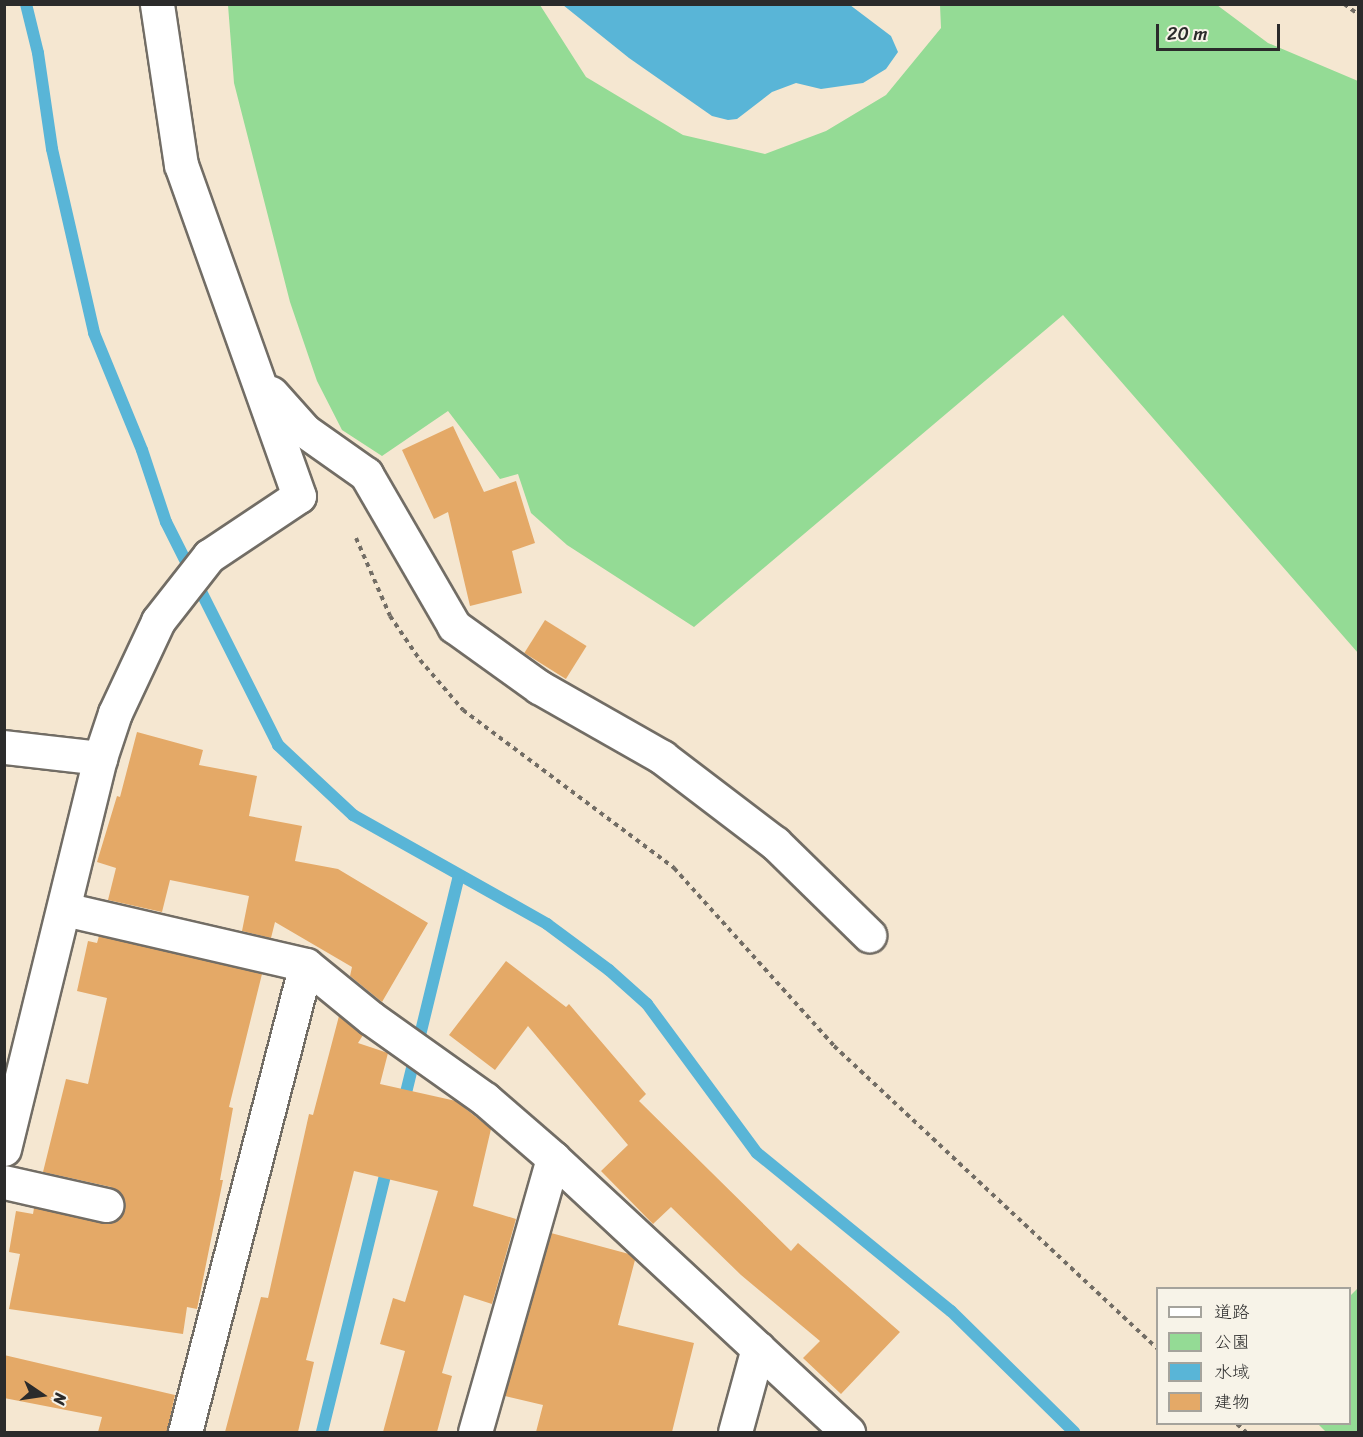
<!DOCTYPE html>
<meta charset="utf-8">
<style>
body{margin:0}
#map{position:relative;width:1363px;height:1437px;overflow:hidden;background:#f5e7d1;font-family:Sriracha,"Klee One",sans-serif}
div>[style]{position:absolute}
.green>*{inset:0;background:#94db95}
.water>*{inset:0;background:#59b5d7}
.stream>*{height:12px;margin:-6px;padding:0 6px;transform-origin:6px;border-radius:6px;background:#59b5d7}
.building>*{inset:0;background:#e4a967;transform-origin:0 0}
.path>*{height:4px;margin-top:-2px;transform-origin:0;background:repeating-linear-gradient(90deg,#726d65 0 4.5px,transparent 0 9px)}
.roads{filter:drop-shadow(2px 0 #726d65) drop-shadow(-2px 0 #726d65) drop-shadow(0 2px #726d65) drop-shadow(0 -2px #726d65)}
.minor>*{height:33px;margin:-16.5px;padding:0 16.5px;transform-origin:16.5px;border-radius:16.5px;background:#fff}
span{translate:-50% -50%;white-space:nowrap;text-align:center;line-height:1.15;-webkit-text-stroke:6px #f7f3e8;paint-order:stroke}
.frame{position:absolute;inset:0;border:6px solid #2b2b2b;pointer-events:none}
.legend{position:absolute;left:1156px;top:1287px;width:195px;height:138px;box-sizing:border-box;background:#f7f3e8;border:2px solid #a5a39c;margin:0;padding:8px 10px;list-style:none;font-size:18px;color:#2b2b2b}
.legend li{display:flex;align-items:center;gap:12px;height:30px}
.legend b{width:30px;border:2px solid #a5a39c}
.north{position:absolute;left:12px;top:1365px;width:60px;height:60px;-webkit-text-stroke:4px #f7f3e8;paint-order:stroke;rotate:103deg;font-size:16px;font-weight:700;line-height:24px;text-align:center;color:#2b2b2b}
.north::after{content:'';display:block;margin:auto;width:21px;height:27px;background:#2b2b2b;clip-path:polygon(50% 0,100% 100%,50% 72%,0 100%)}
.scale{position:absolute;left:1156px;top:24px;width:124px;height:27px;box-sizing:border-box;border:3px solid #2b2b2b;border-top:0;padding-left:8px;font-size:18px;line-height:21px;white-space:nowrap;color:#2b2b2b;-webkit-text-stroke:4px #f7f3e8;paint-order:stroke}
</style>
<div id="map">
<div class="green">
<i style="clip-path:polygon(228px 5px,540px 5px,586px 77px,683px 135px,765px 154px,826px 131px,886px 95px,941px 28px,940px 5px,1217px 5px,1268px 43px,1358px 81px,1358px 653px,1063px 315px,694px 627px,567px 545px,531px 513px,518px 474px,500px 479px,448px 411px,382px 456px,342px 430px,317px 381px,290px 302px,234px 83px)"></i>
<i style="clip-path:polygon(1358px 1288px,1358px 1432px,1326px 1432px,1318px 1424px,1350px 1424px,1350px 1296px)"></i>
</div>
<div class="water">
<i style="clip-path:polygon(563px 5px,850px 5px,891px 36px,898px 52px,886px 69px,863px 83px,821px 89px,796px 83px,772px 92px,737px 119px,728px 120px,712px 116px,629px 58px)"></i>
</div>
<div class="stream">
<i style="left:26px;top:4px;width:50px;rotate:76.2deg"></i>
<i style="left:38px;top:53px;width:97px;rotate:81.7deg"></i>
<i style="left:52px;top:149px;width:189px;rotate:77.1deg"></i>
<i style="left:94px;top:333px;width:126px;rotate:67.7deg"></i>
<i style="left:142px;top:450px;width:76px;rotate:71.6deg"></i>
<i style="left:166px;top:522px;width:250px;rotate:63.3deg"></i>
<i style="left:278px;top:745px;width:103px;rotate:43deg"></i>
<i style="left:353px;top:815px;width:223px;rotate:29.3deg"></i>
<i style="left:547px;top:924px;width:77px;rotate:36.6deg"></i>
<i style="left:609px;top:970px;width:51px;rotate:41.8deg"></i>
<i style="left:647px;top:1004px;width:185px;rotate:53.6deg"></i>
<i style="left:757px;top:1153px;width:250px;rotate:39.2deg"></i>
<i style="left:951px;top:1311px;width:173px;rotate:44.5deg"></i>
<i style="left:403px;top:1105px;width:236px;rotate:-76.3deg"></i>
<i style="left:322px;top:1432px;width:277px;rotate:-76.2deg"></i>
</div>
<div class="building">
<i style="clip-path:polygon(453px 426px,484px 492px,516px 481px,535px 543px,512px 551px,522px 593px,470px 606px,448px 512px,434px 519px,402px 450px)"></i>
<i style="left:545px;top:620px;width:49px;height:39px;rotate:32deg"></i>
<i style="clip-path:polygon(137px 732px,203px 750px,199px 765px,257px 776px,249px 816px,302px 826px,295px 861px,338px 869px,428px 923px,382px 1002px,350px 976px,352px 967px,275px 922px,271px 938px,242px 931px,249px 896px,170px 880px,162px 912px,108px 900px,116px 868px,97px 862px,117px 796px,120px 797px)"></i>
<i style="clip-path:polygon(99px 936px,262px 974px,229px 1107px,233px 1108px,220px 1180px,223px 1180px,197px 1309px,187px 1307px,183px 1334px,9px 1309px,20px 1254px,9px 1252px,16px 1211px,33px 1214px,34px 1208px,102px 1223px,112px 1223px,124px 1210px,124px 1199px,111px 1187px,43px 1172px,66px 1079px,88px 1084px,107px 998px,77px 991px,88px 941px,97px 943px)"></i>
<i style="clip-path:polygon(506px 961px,566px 1007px,569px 1004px,646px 1094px,639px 1101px,791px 1251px,798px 1243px,900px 1332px,841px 1394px,803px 1358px,820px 1341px,741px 1275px,671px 1207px,653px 1224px,601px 1171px,628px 1145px,528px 1026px,495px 1070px,449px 1035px)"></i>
<i style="clip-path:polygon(339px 1016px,363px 1035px,358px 1043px,388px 1053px,380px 1084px,456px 1101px,491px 1129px,473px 1206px,516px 1219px,492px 1304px,464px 1295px,442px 1373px,452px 1376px,437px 1432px,383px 1432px,405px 1351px,380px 1344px,393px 1298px,405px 1302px,438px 1191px,354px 1171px,306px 1360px,314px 1362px,298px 1432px,225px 1432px,261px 1297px,268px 1298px,309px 1114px,313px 1115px)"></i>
<i style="clip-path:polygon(551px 1233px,629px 1254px,635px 1260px,618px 1325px,694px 1343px,672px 1432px,536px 1432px,543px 1405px,505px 1396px)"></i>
<i style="clip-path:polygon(4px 1355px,175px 1395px,167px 1432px,98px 1432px,102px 1417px,4px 1398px)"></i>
</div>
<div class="path">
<i style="left:1344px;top:4px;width:17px;rotate:36deg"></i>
<i style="left:356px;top:538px;width:85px;rotate:66.4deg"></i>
<i style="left:390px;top:616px;width:53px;rotate:55.7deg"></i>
<i style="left:420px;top:660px;width:66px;rotate:49.3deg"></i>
<i style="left:463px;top:710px;width:264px;rotate:36.8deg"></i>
<i style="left:674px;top:868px;width:239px;rotate:48deg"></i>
<i style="left:834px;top:1046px;width:444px;rotate:43.1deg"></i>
<i style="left:1237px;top:1424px;width:12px;rotate:42deg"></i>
</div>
<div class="roads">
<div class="minor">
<i style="left:271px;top:393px;width:51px;rotate:48.2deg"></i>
<i style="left:305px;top:431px;width:75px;rotate:35.2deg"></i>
<i style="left:366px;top:474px;width:176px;rotate:59.9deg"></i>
<i style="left:454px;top:626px;width:105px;rotate:35.7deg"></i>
<i style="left:539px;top:687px;width:142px;rotate:29.6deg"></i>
<i style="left:662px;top:757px;width:142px;rotate:37.3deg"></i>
<i style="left:775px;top:843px;width:132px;rotate:44.4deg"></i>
<i style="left:4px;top:747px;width:97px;rotate:6.5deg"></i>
<i style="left:64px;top:909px;width:248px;rotate:13deg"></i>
<i style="left:306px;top:965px;width:84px;rotate:39.2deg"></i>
<i style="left:371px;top:1018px;width:140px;rotate:35.4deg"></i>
<i style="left:485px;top:1099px;width:90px;rotate:40.9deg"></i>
<i style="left:553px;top:1158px;width:403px;rotate:42.9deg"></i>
<i style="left:4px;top:1149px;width:403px;rotate:-76.2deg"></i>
<i style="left:100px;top:758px;width:47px;rotate:-71.6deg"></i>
<i style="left:115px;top:713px;width:102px;rotate:-64.9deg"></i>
<i style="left:158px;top:621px;width:83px;rotate:-51.9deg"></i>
<i style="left:209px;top:556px;width:108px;rotate:-33.7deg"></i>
<i style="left:299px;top:496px;width:351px;rotate:-109.6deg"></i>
<i style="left:181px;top:165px;width:163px;rotate:-98.5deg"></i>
<i style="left:4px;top:1182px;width:105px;rotate:12.7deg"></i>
<i style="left:185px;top:1432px;width:482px;rotate:-75.5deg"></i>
<i style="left:475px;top:1432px;width:285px;rotate:-74.1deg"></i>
<i style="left:735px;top:1432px;width:87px;rotate:-74.7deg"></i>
</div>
</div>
<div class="frame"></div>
<ul class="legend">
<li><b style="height:8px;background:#fff"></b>道路</li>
<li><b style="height:16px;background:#94db95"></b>公園</li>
<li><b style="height:16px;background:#59b5d7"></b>水域</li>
<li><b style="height:16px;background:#e4a967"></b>建物</li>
</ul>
<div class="north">N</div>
<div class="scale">20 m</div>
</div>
